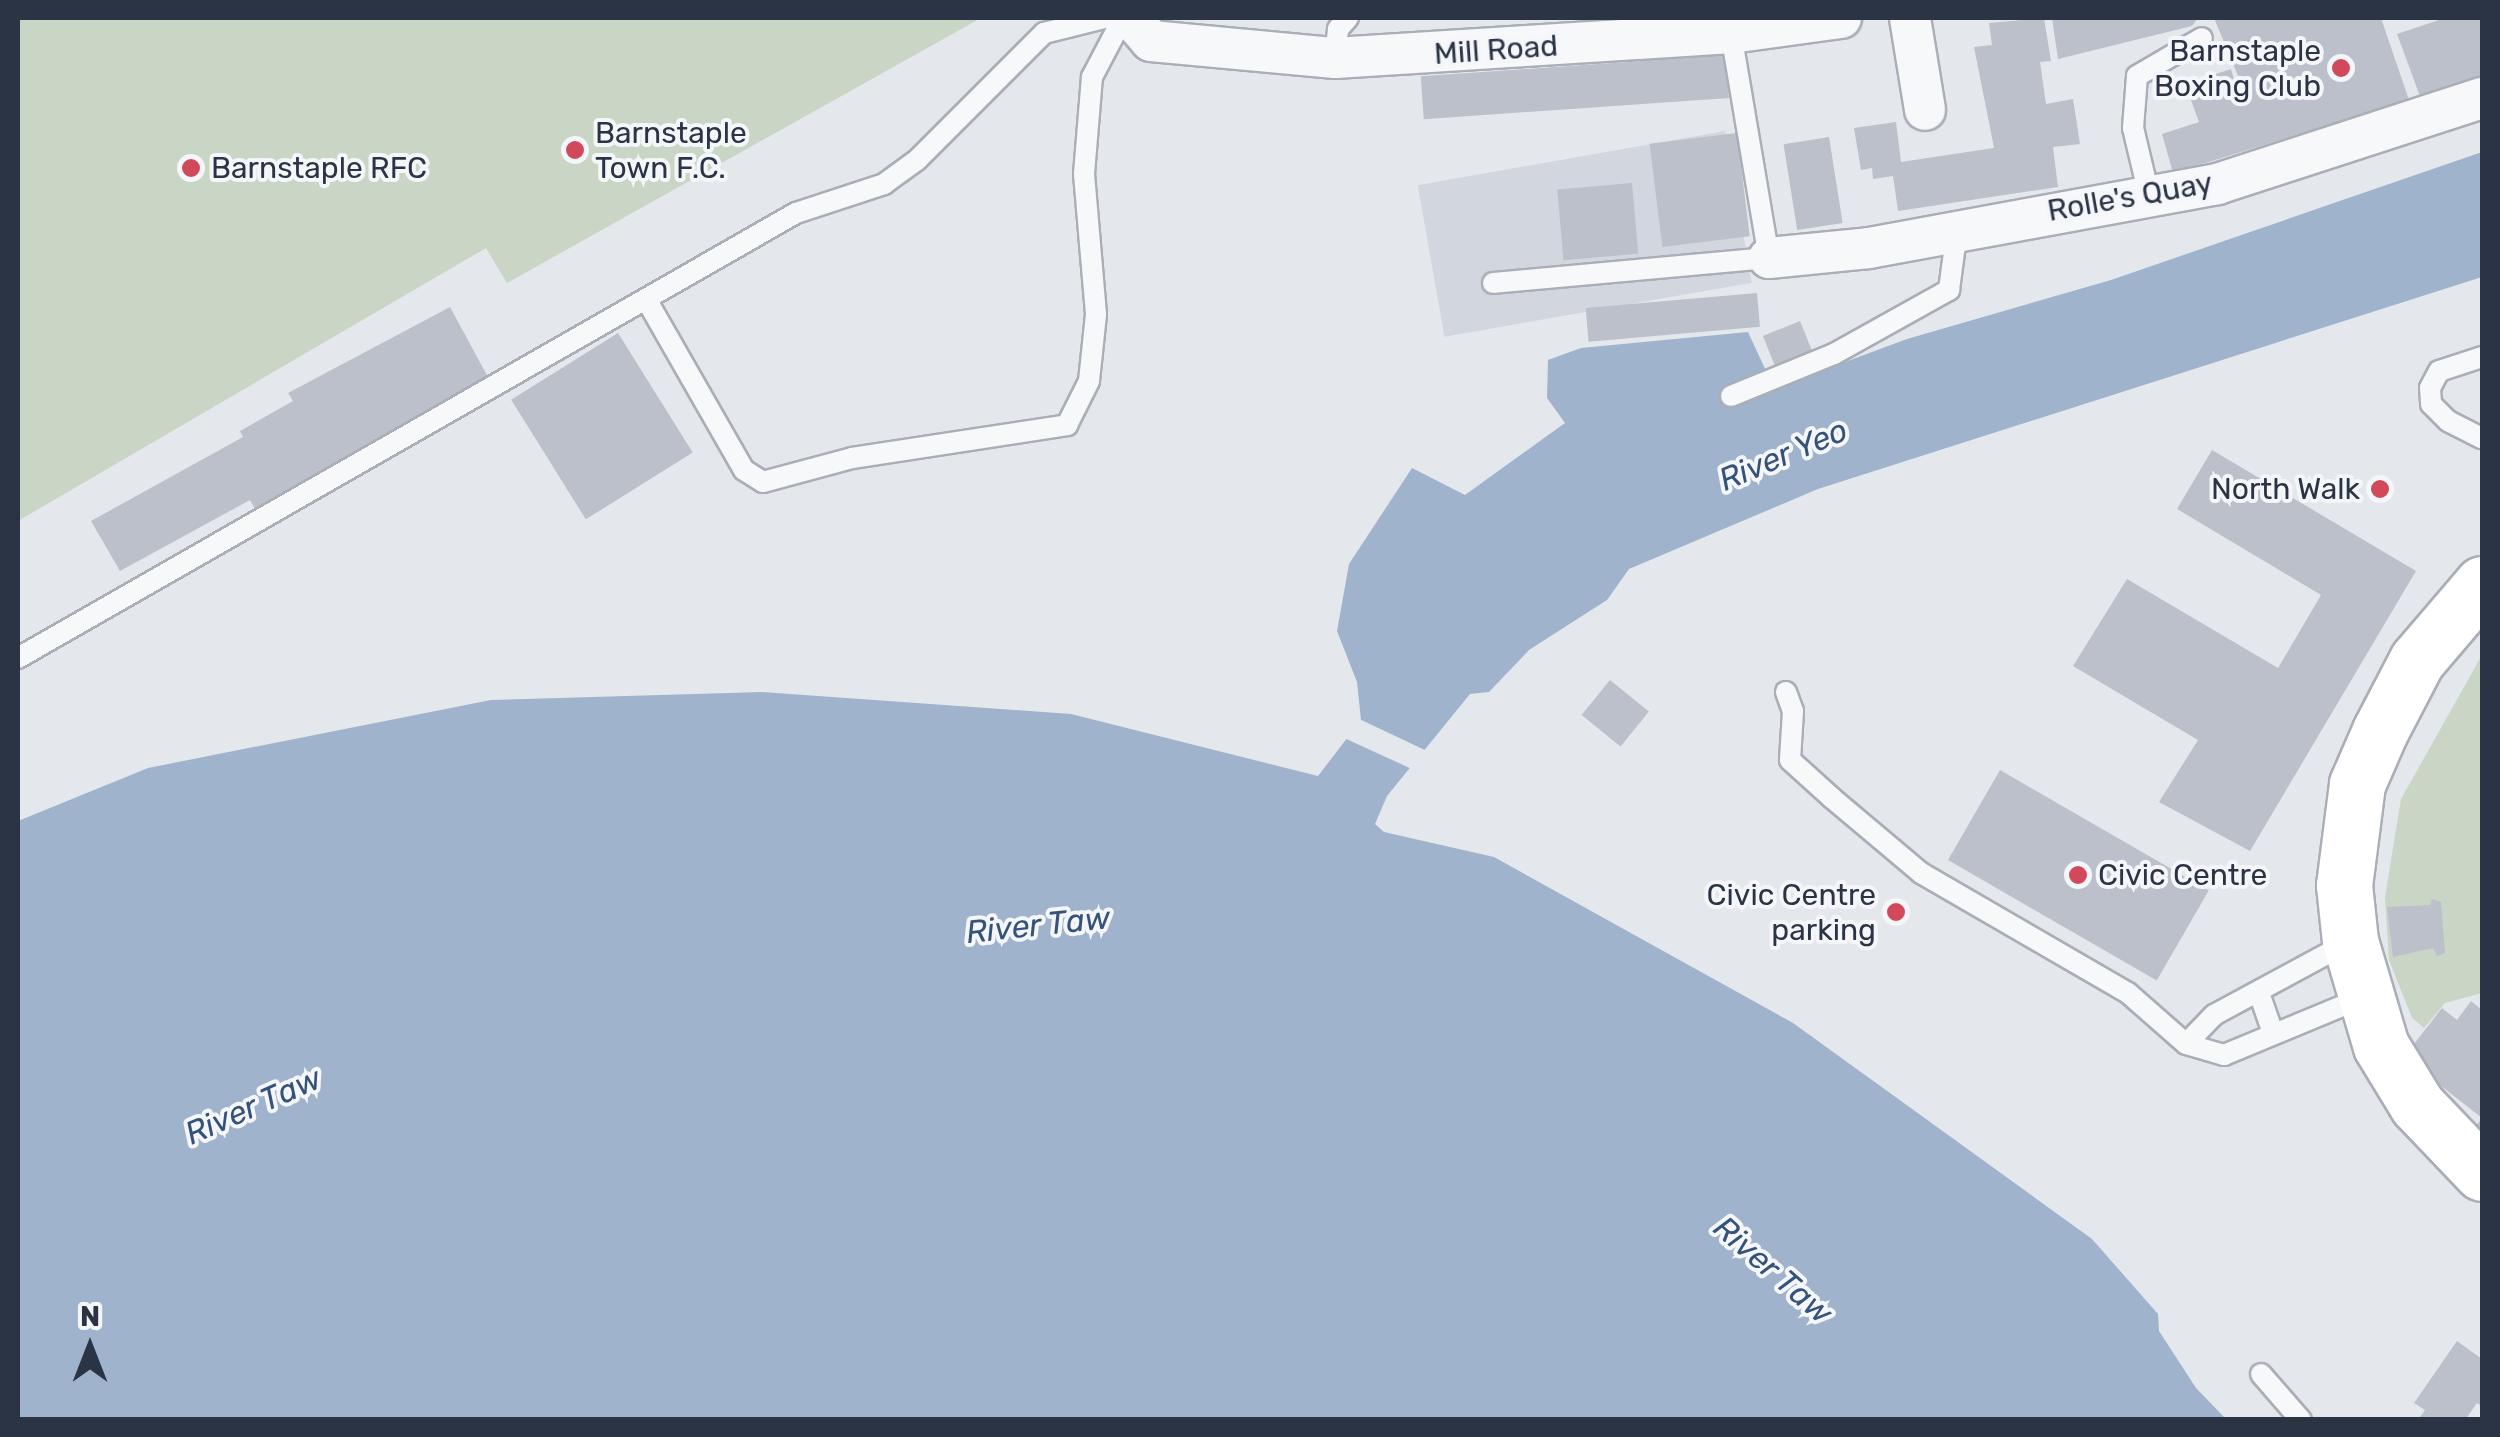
<!DOCTYPE html>
<style>
body{margin:0}
#map{position:relative;width:2500px;height:1437px;overflow:hidden;background:#e4e7ec;font-family:Rubik,sans-serif}
div>[style]{position:absolute}
.built>*{inset:0;background:#d2d6de;transform-origin:0 0}
.green>*{inset:0;background:#c9d6c5}
.water>*{inset:0;background:#9fb4cc}
.pier>*{inset:0;background:#e4e7ec}
.building>*{inset:0;background:#bbc0ca;transform-origin:0 0}
.roads{filter:drop-shadow(2px 0 #a9aeb7) drop-shadow(-2px 0 #a9aeb7) drop-shadow(0 2px #a9aeb7) drop-shadow(0 -2px #a9aeb7)}
.lane>*{height:20px;margin:-10px;padding:0 10px;transform-origin:10px;border-radius:10px;background:#f7f8fa}
.street>*{height:40px;margin:-20px;padding:0 20px;transform-origin:20px;border-radius:20px;background:#f7f8fa}
.secondary>*{height:55px;margin:-27.5px;padding:0 27.5px;transform-origin:27.5px;border-radius:27.5px;background:#fff}
.dots>*{width:28px;height:28px;translate:-50% -50%;box-sizing:border-box;border:5px solid #f4f6f9;border-radius:50%}
span{translate:-50% -50%;white-space:nowrap;text-align:center;line-height:1.15;-webkit-text-stroke:8px #f4f6f9;paint-order:stroke}
.street-label{font-size:30px;color:#2b3445}
.poi-label{font-size:30px;color:#2b3445}
.right{translate:-100% -50%;text-align:right}
.left{translate:0 -50%;text-align:left}
.water-label{font-size:32px;color:#34527a;font-style:italic}
.frame{position:absolute;inset:0;border:20px solid #2b3445;pointer-events:none}
.north{position:absolute;left:40px;top:1297px;width:100px;height:100px;-webkit-text-stroke:8px #f4f6f9;paint-order:stroke;rotate:0deg;font-size:28px;font-weight:700;line-height:40px;text-align:center;color:#2b3445}
.north::after{content:'';display:block;margin:auto;width:35px;height:45px;background:#2b3445;clip-path:polygon(50% 0,100% 100%,50% 72%,0 100%)}
</style>
<div id="map">
<div class="built">
<i style="left:1725px;top:131px;width:154px;height:312px;rotate:80deg"></i>
</div>
<div class="green">
<i style="clip-path:polygon(18px 18px,981px 18px,507px 283px,486px 248px,18px 521px)"></i>
<i style="clip-path:polygon(2482px 655px,2482px 993px,2445px 1003px,2424px 1028px,2412px 1018px,2389px 960px,2385px 897px,2401px 799px)"></i>
</div>
<div class="water">
<i style="clip-path:polygon(2482px 152px,2482px 277px,1818px 489px,1629px 569px,1607px 600px,1529px 650px,1489px 692px,1470px 694px,1387px 796px,1375px 824px,1384px 832px,1494px 857px,1793px 1023px,2092px 1239px,2158px 1314px,2159px 1331px,2196px 1388px,2226px 1419px,18px 1420px,18px 821px,148px 768px,491px 700px,762px 692px,1071px 714px,1318px 776px,1361px 720px,1357px 682px,1337px 631px,1349px 564px,1412px 468px,1465px 495px,1565px 423px,1547px 398px,1548px 360px,1581px 348px,1748px 332px,1767px 373px,1810px 375px,1907px 339px,2111px 280px)"></i>
</div>
<div class="pier">
<i style="clip-path:polygon(1355px 717px,1429px 752px,1414px 770px,1342px 737px)"></i>
</div>
<div class="building">
<i style="clip-path:polygon(2044px 18px,2051px 61px,2040px 62px,2046px 104px,2073px 99px,2080px 144px,2053px 147px,2058px 187px,1898px 211px,1893px 176px,1873px 179px,1872px 168px,1861px 170px,1854px 128px,1896px 122px,1901px 162px,1994px 148px,1974px 47px,1992px 45px,1989px 23px)"></i>
<i style="clip-path:polygon(2052px 18px,2198px 18px,2192px 26px,2058px 59px)"></i>
<i style="clip-path:polygon(2214px 18px,2381px 18px,2409px 100px,2173px 173px,2162px 134px,2199px 122px,2185px 84px,2231px 69px,2240px 99px,2246px 95px)"></i>
<i style="clip-path:polygon(2445px 18px,2482px 18px,2482px 75px,2421px 99px,2397px 34px)"></i>
<i style="left:1726px;top:55px;width:43px;height:306px;rotate:86deg"></i>
<i style="left:1737px;top:133px;width:104px;height:88px;rotate:83deg"></i>
<i style="left:1829px;top:137px;width:87px;height:46px;rotate:81deg"></i>
<i style="left:1632px;top:183px;width:71px;height:75px;rotate:85deg"></i>
<i style="left:1757px;top:293px;width:34px;height:172px;rotate:85deg"></i>
<i style="clip-path:polygon(450px 307px,489px 379px,255px 509px,250px 500px,120px 571px,91px 521px,243px 437px,240px 431px,293px 401px,288px 393px)"></i>
<i style="left:1800px;top:321px;width:32px;height:40px;rotate:68deg"></i>
<i style="left:618px;top:333px;width:141px;height:126px;rotate:58deg"></i>
<i style="clip-path:polygon(2212px 450px,2416px 571px,2250px 851px,2159px 802px,2198px 740px,2073px 666px,2127px 579px,2278px 668px,2321px 595px,2177px 509px)"></i>
<i style="left:1610px;top:680px;width:50px;height:45px;rotate:39deg"></i>
<i style="left:2000px;top:770px;width:241px;height:104px;rotate:30deg"></i>
<i style="clip-path:polygon(2432px 899px,2441px 902px,2445px 953px,2437px 956px,2433px 948px,2393px 957px,2387px 907px,2430px 905px)"></i>
<i style="clip-path:polygon(2471px 1001px,2482px 1010px,2482px 1146px,2469px 1135px,2482px 1118px,2404px 1057px,2442px 1008px,2457px 1020px)"></i>
<i style="clip-path:polygon(2457px 1341px,2482px 1359px,2482px 1406px,2477px 1403px,2465px 1420px,2418px 1420px,2425px 1410px,2414px 1403px)"></i>
</div>
<div class="roads">
<div class="lane">
<i style="left:1335px;top:58px;width:29px;rotate:-84deg"></i>
<i style="left:1338px;top:29px;width:15px;rotate:-48deg"></i>
<i style="left:2149px;top:195px;width:69px;rotate:-103.4deg"></i>
<i style="left:2133px;top:128px;width:52px;rotate:-85.6deg"></i>
<i style="left:2137px;top:76px;width:75px;rotate:-30.3deg"></i>
<i style="left:1493px;top:283px;width:277px;rotate:-5.2deg"></i>
<i style="left:1769px;top:258px;width:228px;rotate:-99.6deg"></i>
<i style="left:646px;top:299px;width:197px;rotate:60.2deg"></i>
<i style="left:744px;top:470px;width:22px;rotate:32deg"></i>
<i style="left:763px;top:482px;width:92px;rotate:-15.1deg"></i>
<i style="left:852px;top:458px;width:218px;rotate:-8.7deg"></i>
<i style="left:1067px;top:425px;width:49px;rotate:-63.4deg"></i>
<i style="left:1089px;top:381px;width:67px;rotate:-84deg"></i>
<i style="left:1096px;top:314px;width:141px;rotate:-94.9deg"></i>
<i style="left:1084px;top:174px;width:97px;rotate:-85.3deg"></i>
<i style="left:1092px;top:77px;width:67px;rotate:-62.3deg"></i>
<i style="left:2482px;top:357px;width:45px;rotate:162deg"></i>
<i style="left:2439px;top:371px;width:19px;rotate:118deg"></i>
<i style="left:2430px;top:388px;width:16px;rotate:86deg"></i>
<i style="left:2431px;top:404px;width:24px;rotate:45deg"></i>
<i style="left:2448px;top:421px;width:38px;rotate:27deg"></i>
<i style="left:1731px;top:396px;width:111px;rotate:-22.2deg"></i>
<i style="left:1834px;top:354px;width:132px;rotate:-29.1deg"></i>
<i style="left:1949px;top:290px;width:61px;rotate:-82.4deg"></i>
<i style="left:18px;top:658px;width:896px;rotate:-29.77deg"></i>
<i style="left:796px;top:213px;width:93px;rotate:-18.2deg"></i>
<i style="left:884px;top:184px;width:41px;rotate:-36deg"></i>
<i style="left:917px;top:160px;width:180px;rotate:-45deg"></i>
<i style="left:1044px;top:33px;width:62px;rotate:-14deg"></i>
<i style="left:1786px;top:692px;width:20px;rotate:70deg"></i>
<i style="left:1793px;top:711px;width:49px;rotate:93.5deg"></i>
<i style="left:1790px;top:760px;width:57px;rotate:42.1deg"></i>
<i style="left:1832px;top:798px;width:116px;rotate:40.1deg"></i>
<i style="left:1921px;top:873px;width:239px;rotate:30.1deg"></i>
<i style="left:2128px;top:993px;width:77px;rotate:41.3deg"></i>
<i style="left:2349px;top:942px;width:153px;rotate:151.6deg"></i>
<i style="left:2214px;top:1015px;width:40px;rotate:134deg"></i>
<i style="left:2186px;top:1044px;width:40px;rotate:16deg"></i>
<i style="left:2224px;top:1055px;width:152px;rotate:-22.5deg"></i>
<i style="left:2259px;top:993px;width:42px;rotate:70.7deg"></i>
<i style="left:2261px;top:1374px;width:61px;rotate:49deg"></i>
</div>
<div class="street">
<i style="left:1131px;top:18px;width:30px;rotate:49deg"></i>
<i style="left:1151px;top:41px;width:185px;rotate:5.3deg"></i>
<i style="left:1335px;top:58px;width:397px;rotate:-3.6deg"></i>
<i style="left:1731px;top:33px;width:111px;rotate:-7.8deg"></i>
<i style="left:1910px;top:18px;width:93px;rotate:80.7deg"></i>
<i style="left:1769px;top:258px;width:100px;rotate:-5.7deg"></i>
<i style="left:1869px;top:248px;width:354px;rotate:-10.4deg"></i>
<i style="left:2217px;top:184px;width:279px;rotate:-18deg"></i>
</div>
<div class="secondary">
<i style="left:2482px;top:584px;width:100px;rotate:130.5deg"></i>
<i style="left:2417px;top:660px;width:80px;rotate:117.5deg"></i>
<i style="left:2380px;top:731px;width:58px;rotate:113.5deg"></i>
<i style="left:2357px;top:784px;width:102px;rotate:97.3deg"></i>
<i style="left:2344px;top:885px;width:56px;rotate:83.9deg"></i>
<i style="left:2350px;top:941px;width:109px;rotate:73.6deg"></i>
<i style="left:2381px;top:1046px;width:69px;rotate:58.6deg"></i>
<i style="left:2417px;top:1105px;width:94px;rotate:46.3deg"></i>
</div>
</div>
<div class="dots">
<i style="left:2341px;top:68px;background:#d1495b"></i>
<i style="left:575px;top:150px;background:#d1495b"></i>
<i style="left:191px;top:168px;background:#d1495b"></i>
<i style="left:2380px;top:489px;background:#d1495b"></i>
<i style="left:2078px;top:875px;background:#d1495b"></i>
<i style="left:1896px;top:912px;background:#d1495b"></i>
</div>
<div class="street-label">
<span style="left:1496px;top:50px;rotate:-4deg">Mill Road</span>
<span style="left:2130px;top:197px;rotate:-10deg">Rolle's Quay</span>
</div>
<div class="poi-label">
<span class="right" style="left:2321px;top:68px">Barnstaple<br>Boxing Club</span>
<span class="left" style="left:595px;top:150px">Barnstaple<br>Town F.C.</span>
<span class="left" style="left:211px;top:168px">Barnstaple RFC</span>
<span class="right" style="left:2360px;top:489px">North Walk</span>
<span class="left" style="left:2098px;top:875px">Civic Centre</span>
<span class="right" style="left:1876px;top:912px">Civic Centre<br>parking</span>
</div>
<div class="water-label">
<span style="left:1783px;top:455px;rotate:-23deg">River Yeo</span>
<span style="left:1038px;top:925px;rotate:-6deg">River Taw</span>
<span style="left:253px;top:1106px;rotate:-24deg">River Taw</span>
<span style="left:1773px;top:1270px;rotate:41deg">River Taw</span>
</div>
<div class="frame"></div>
<div class="north">N</div>
</div>
